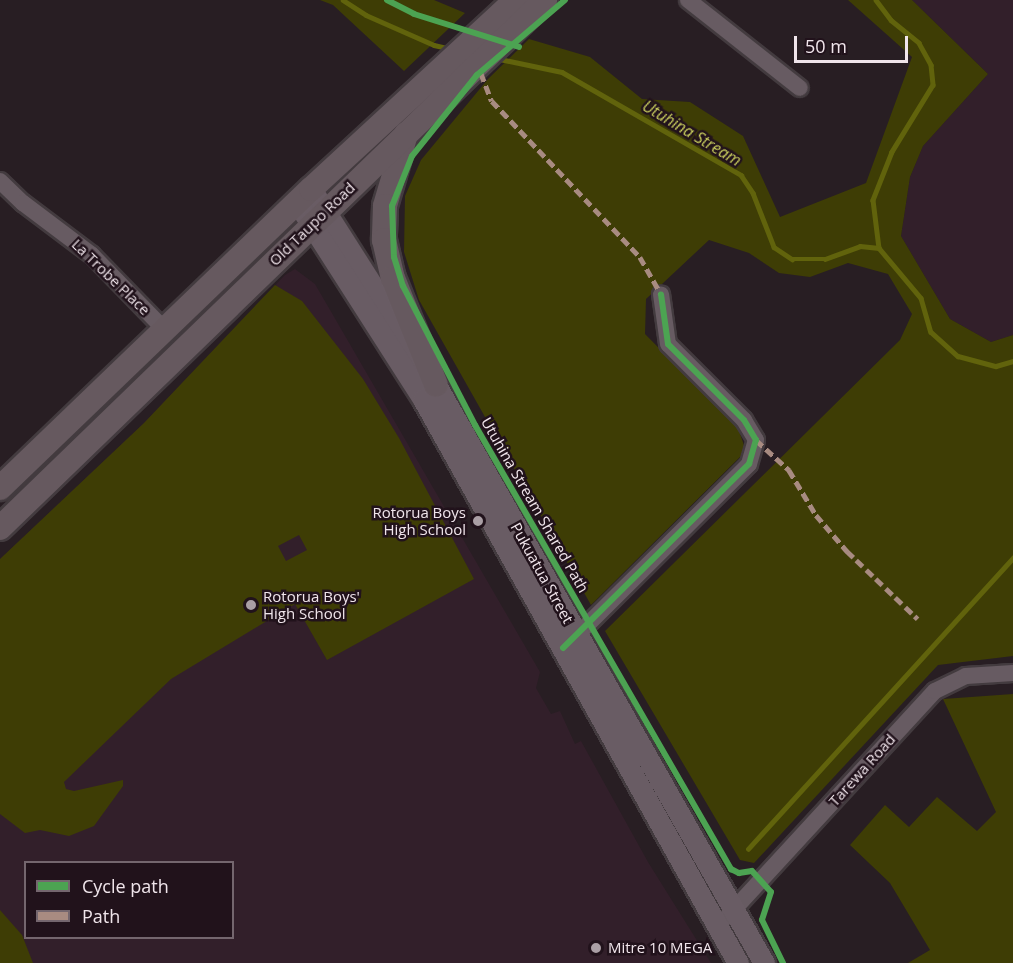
<!DOCTYPE html>
<style>
body{margin:0}
#map{position:relative;width:1013px;height:963px;overflow:hidden;background:#281e23;font-family:"Open Sans",sans-serif}
div>[style]{position:absolute}
.built>*{inset:0;background:#321f2a}
.green>*{inset:0;background:#3e3d05}
.stream>*{height:4.5px;margin:-2.25px;padding:0 2.25px;transform-origin:2.25px;border-radius:2.25px;background:#61630c}
.roads{filter:drop-shadow(2px 0 #433b3f) drop-shadow(-2px 0 #433b3f) drop-shadow(0 2px #433b3f) drop-shadow(0 -2px #433b3f)}
.minor>*{height:16px;margin:-8px;padding:0 8px;transform-origin:8px;border-radius:8px;background:#675b62}
.major>*{height:21px;margin:-10.5px;padding:0 10.5px;transform-origin:10.5px;border-radius:10.5px;background:#695c64}
.highway>*{height:24px;margin:-12px;padding:0 12px;transform-origin:12px;border-radius:12px;background:#66595f}
.quiet>*{height:4.5px;margin-top:-2.25px;transform-origin:0;background:repeating-linear-gradient(90deg,#a88b81 0 9px,transparent 0 13.5px)}
.cycleway>*{height:6px;margin:-3px;padding:0 3px;transform-origin:3px;border-radius:3px;background:#4ca352}
.dots>*{width:16px;height:16px;translate:-50% -50%;box-sizing:border-box;border:3px solid #21121b;border-radius:50%}
span{translate:-50% -50%;white-space:nowrap;text-align:center;line-height:1.15;-webkit-text-stroke:5px #21121b;paint-order:stroke}
.street-label{font-size:15px;color:#f0e5eb}
.poi-label{font-size:15px;color:#f0e5eb}
.right{translate:-100% -50%;text-align:right}
.left{translate:0 -50%;text-align:left}
.water-label{font-size:16px;color:#ccd15f;font-style:italic}
.legend{position:absolute;left:24px;top:861px;width:210px;height:78px;box-sizing:border-box;background:#21121b;border:2px solid #74666e;margin:0;padding:8px 10px;list-style:none;font-size:18px;color:#f0e5eb}
.legend li{display:flex;align-items:center;gap:12px;height:30px}
.legend b{width:30px;border:2px solid #74666e}
.scale{position:absolute;left:794px;top:36px;width:114px;height:27px;box-sizing:border-box;border:3px solid #f0e5eb;border-top:0;padding-left:8px;font-size:18px;line-height:21px;white-space:nowrap;color:#f0e5eb;-webkit-text-stroke:4px #21121b;paint-order:stroke}
</style>
<div id="map">
<div class="built">
<i style="clip-path:polygon(912px 0,1013px 0,1013px 335px,991px 342px,950px 319px,901px 236px,910px 177px,923px 146px,988px 74px)"></i>
<i style="clip-path:polygon(evenodd,295px 269px,315px 284px,540px 672px,536px 688px,551px 714px,560px 711px,575px 744px,581px 741px,648px 862px,711px 963px,0 963px,0 559px,144px 423px,285px 275px,295px 269px,26px 862px,232px 862px,232px 938px,26px 938px,26px 862px)"></i>
</div>
<div class="green">
<i style="clip-path:polygon(320px 0,434px 0,465px 13px,404px 71px,333px 5px)"></i>
<i style="clip-path:polygon(848px 0,912px 0,988px 74px,923px 146px,910px 177px,901px 236px,950px 319px,991px 342px,1013px 335px,1013px 656px,938px 665px,754px 863px,740px 860px,605px 631px,900px 340px,912px 314px,888px 274px,848px 263px,810px 277px,779px 273px,749px 253px,709px 240px,646px 299px,645px 334px,738px 428px,746px 451px,591px 605px,419px 300px,404px 252px,405px 196px,421px 160px,488px 79px,529px 39px,590px 57px,642px 99px,690px 102px,743px 136px,780px 217px,866px 183px,912px 57px)"></i>
<i style="clip-path:polygon(evenodd,275px 285px,302px 301px,363px 379px,399px 438px,474px 579px,327px 660px,295px 604px,171px 679px,64px 782px,66px 789px,74px 791px,123px 780px,123px 786px,94px 826px,69px 836px,40px 830px,25px 833px,0 814px,0 559px,144px 423px,275px 285px,299px 535px,307px 550px,286px 561px,278px 546px,299px 535px)"></i>
<i style="clip-path:polygon(1013px 694px,1013px 963px,908px 963px,930px 950px,890px 883px,850px 845px,885px 805px,909px 827px,937px 797px,977px 831px,996px 812px,943px 699px)"></i>
<i style="clip-path:polygon(0 910px,22px 935px,33px 963px,0 963px)"></i>
</div>
<div class="stream">
<i style="left:343px;top:0;width:27px;rotate:33deg"></i>
<i style="left:366px;top:15px;width:74px;rotate:23.8deg"></i>
<i style="left:434px;top:45px;width:18px;rotate:13deg"></i>
<i style="left:876px;top:0;width:25px;rotate:53deg"></i>
<i style="left:891px;top:20px;width:36px;rotate:39deg"></i>
<i style="left:919px;top:43px;width:25px;rotate:61deg"></i>
<i style="left:931px;top:65px;width:20px;rotate:84deg"></i>
<i style="left:933px;top:85px;width:79px;rotate:121.5deg"></i>
<i style="left:892px;top:152px;width:52px;rotate:111.6deg"></i>
<i style="left:873px;top:200px;width:48px;rotate:82.9deg"></i>
<i style="left:495px;top:58px;width:68px;rotate:11.8deg"></i>
<i style="left:562px;top:72px;width:207px;rotate:29.9deg"></i>
<i style="left:741px;top:175px;width:22px;rotate:56deg"></i>
<i style="left:753px;top:193px;width:58px;rotate:68.7deg"></i>
<i style="left:774px;top:247px;width:22px;rotate:34deg"></i>
<i style="left:792px;top:259px;width:33px"></i>
<i style="left:825px;top:259px;width:37px;rotate:-20deg"></i>
<i style="left:860px;top:246px;width:19px;rotate:6deg"></i>
<i style="left:879px;top:248px;width:65px;rotate:50deg"></i>
<i style="left:921px;top:298px;width:35px;rotate:74deg"></i>
<i style="left:931px;top:332px;width:36px;rotate:42deg"></i>
<i style="left:958px;top:356px;width:39px;rotate:15deg"></i>
<i style="left:996px;top:366px;width:18px;rotate:-16deg"></i>
<i style="left:748px;top:849px;width:394px;rotate:-47.7deg"></i>
</div>
<div class="roads">
<div class="minor">
<i style="left:688px;top:0;width:142px;rotate:38.2deg"></i>
<i style="left:0;top:181px;width:32px;rotate:44deg"></i>
<i style="left:23px;top:203px;width:86px;rotate:37deg"></i>
<i style="left:92px;top:255px;width:105px;rotate:45.8deg"></i>
<i style="left:570px;top:642px;width:252px;rotate:-44.8deg"></i>
<i style="left:749px;top:464px;width:25px;rotate:-74deg"></i>
<i style="left:756px;top:440px;width:23px;rotate:-121deg"></i>
<i style="left:744px;top:420px;width:107px;rotate:-135deg"></i>
<i style="left:668px;top:344px;width:50px;rotate:-98deg"></i>
<i style="left:727px;top:917px;width:307px;rotate:-47.4deg"></i>
<i style="left:935px;top:691px;width:34px;rotate:-26deg"></i>
<i style="left:966px;top:676px;width:47px;rotate:-3.7deg"></i>
</div>
<div class="major">
<i style="left:311px;top:189px;width:232px;rotate:57.5deg"></i>
<i style="left:436px;top:385px;width:665px;rotate:60.43deg"></i>
<i style="left:297px;top:202px;width:234px;rotate:57.4deg"></i>
<i style="left:423px;top:399px;width:646px;rotate:60.82deg"></i>
</div>
<div class="highway">
<i style="left:406px;top:134px;width:75px;rotate:106.3deg"></i>
<i style="left:385px;top:206px;width:34px;rotate:92deg"></i>
<i style="left:384px;top:240px;width:39px;rotate:77deg"></i>
<i style="left:393px;top:278px;width:115px;rotate:68.1deg"></i>
<i style="left:0;top:488px;width:431px;rotate:-43.9deg"></i>
<i style="left:311px;top:189px;width:279px;rotate:-42.7deg"></i>
<i style="left:0;top:528px;width:759px;rotate:-44.09deg"></i>
</div>
</div>
<div class="quiet">
<i style="left:481px;top:73px;width:30px;rotate:69deg"></i>
<i style="left:492px;top:101px;width:215px;rotate:46.5deg"></i>
<i style="left:640px;top:257px;width:43px;rotate:60.4deg"></i>
<i style="left:756px;top:440px;width:45px;rotate:42.3deg"></i>
<i style="left:789px;top:470px;width:52px;rotate:59deg"></i>
<i style="left:816px;top:515px;width:48px;rotate:49.3deg"></i>
<i style="left:847px;top:551px;width:98px;rotate:43.8deg"></i>
</div>
<div class="cycleway">
<i style="left:387px;top:0;width:30px;rotate:27deg"></i>
<i style="left:414px;top:14px;width:110px;rotate:17.4deg"></i>
<i style="left:565px;top:0;width:116px;rotate:139.6deg"></i>
<i style="left:477px;top:75px;width:104px;rotate:128.7deg"></i>
<i style="left:412px;top:156px;width:54px;rotate:111.8deg"></i>
<i style="left:392px;top:206px;width:51px;rotate:87.8deg"></i>
<i style="left:394px;top:257px;width:30px;rotate:73deg"></i>
<i style="left:403px;top:286px;width:157px;rotate:62.6deg"></i>
<i style="left:475px;top:425px;width:513px;rotate:60.03deg"></i>
<i style="left:731px;top:869px;width:9px;rotate:27deg"></i>
<i style="left:739px;top:873px;width:13px;rotate:-9deg"></i>
<i style="left:752px;top:871px;width:28px;rotate:48deg"></i>
<i style="left:771px;top:892px;width:29px;rotate:108deg"></i>
<i style="left:762px;top:920px;width:48px;rotate:64deg"></i>
<i style="left:563px;top:648px;width:262px;rotate:-44.7deg"></i>
<i style="left:749px;top:464px;width:25px;rotate:-74deg"></i>
<i style="left:756px;top:440px;width:23px;rotate:-121deg"></i>
<i style="left:744px;top:420px;width:107px;rotate:-135deg"></i>
<i style="left:668px;top:344px;width:50px;rotate:-98deg"></i>
</div>
<div class="dots">
<i style="left:478px;top:521px;background:#aa9fa5"></i>
<i style="left:251px;top:605px;background:#aa9fa5"></i>
<i style="left:596px;top:948px;background:#aa9fa5"></i>
</div>
<div class="street-label">
<span style="left:312px;top:224px;rotate:-44deg">Old Taupo Road</span>
<span style="left:111px;top:277px;rotate:44deg">La Trobe Place</span>
<span style="left:535px;top:505px;rotate:60deg">Utuhina Stream Shared Path</span>
<span style="left:542px;top:573px;rotate:61deg">Pukuatua Street</span>
<span style="left:862px;top:770px;rotate:-48deg">Tarewa Road</span>
</div>
<div class="poi-label">
<span class="right" style="left:466px;top:521px">Rotorua Boys<br>High School</span>
<span class="left" style="left:263px;top:605px">Rotorua Boys'<br>High School</span>
<span class="left" style="left:608px;top:948px">Mitre 10 MEGA</span>
</div>
<div class="water-label">
<span style="left:692px;top:133px;rotate:31deg">Utuhina Stream</span>
</div>
<ul class="legend">
<li><b style="height:8px;background:#4ca352"></b>Cycle path</li>
<li><b style="height:8px;background:#a88b81"></b>Path</li>
</ul>
<div class="scale">50 m</div>
</div>
